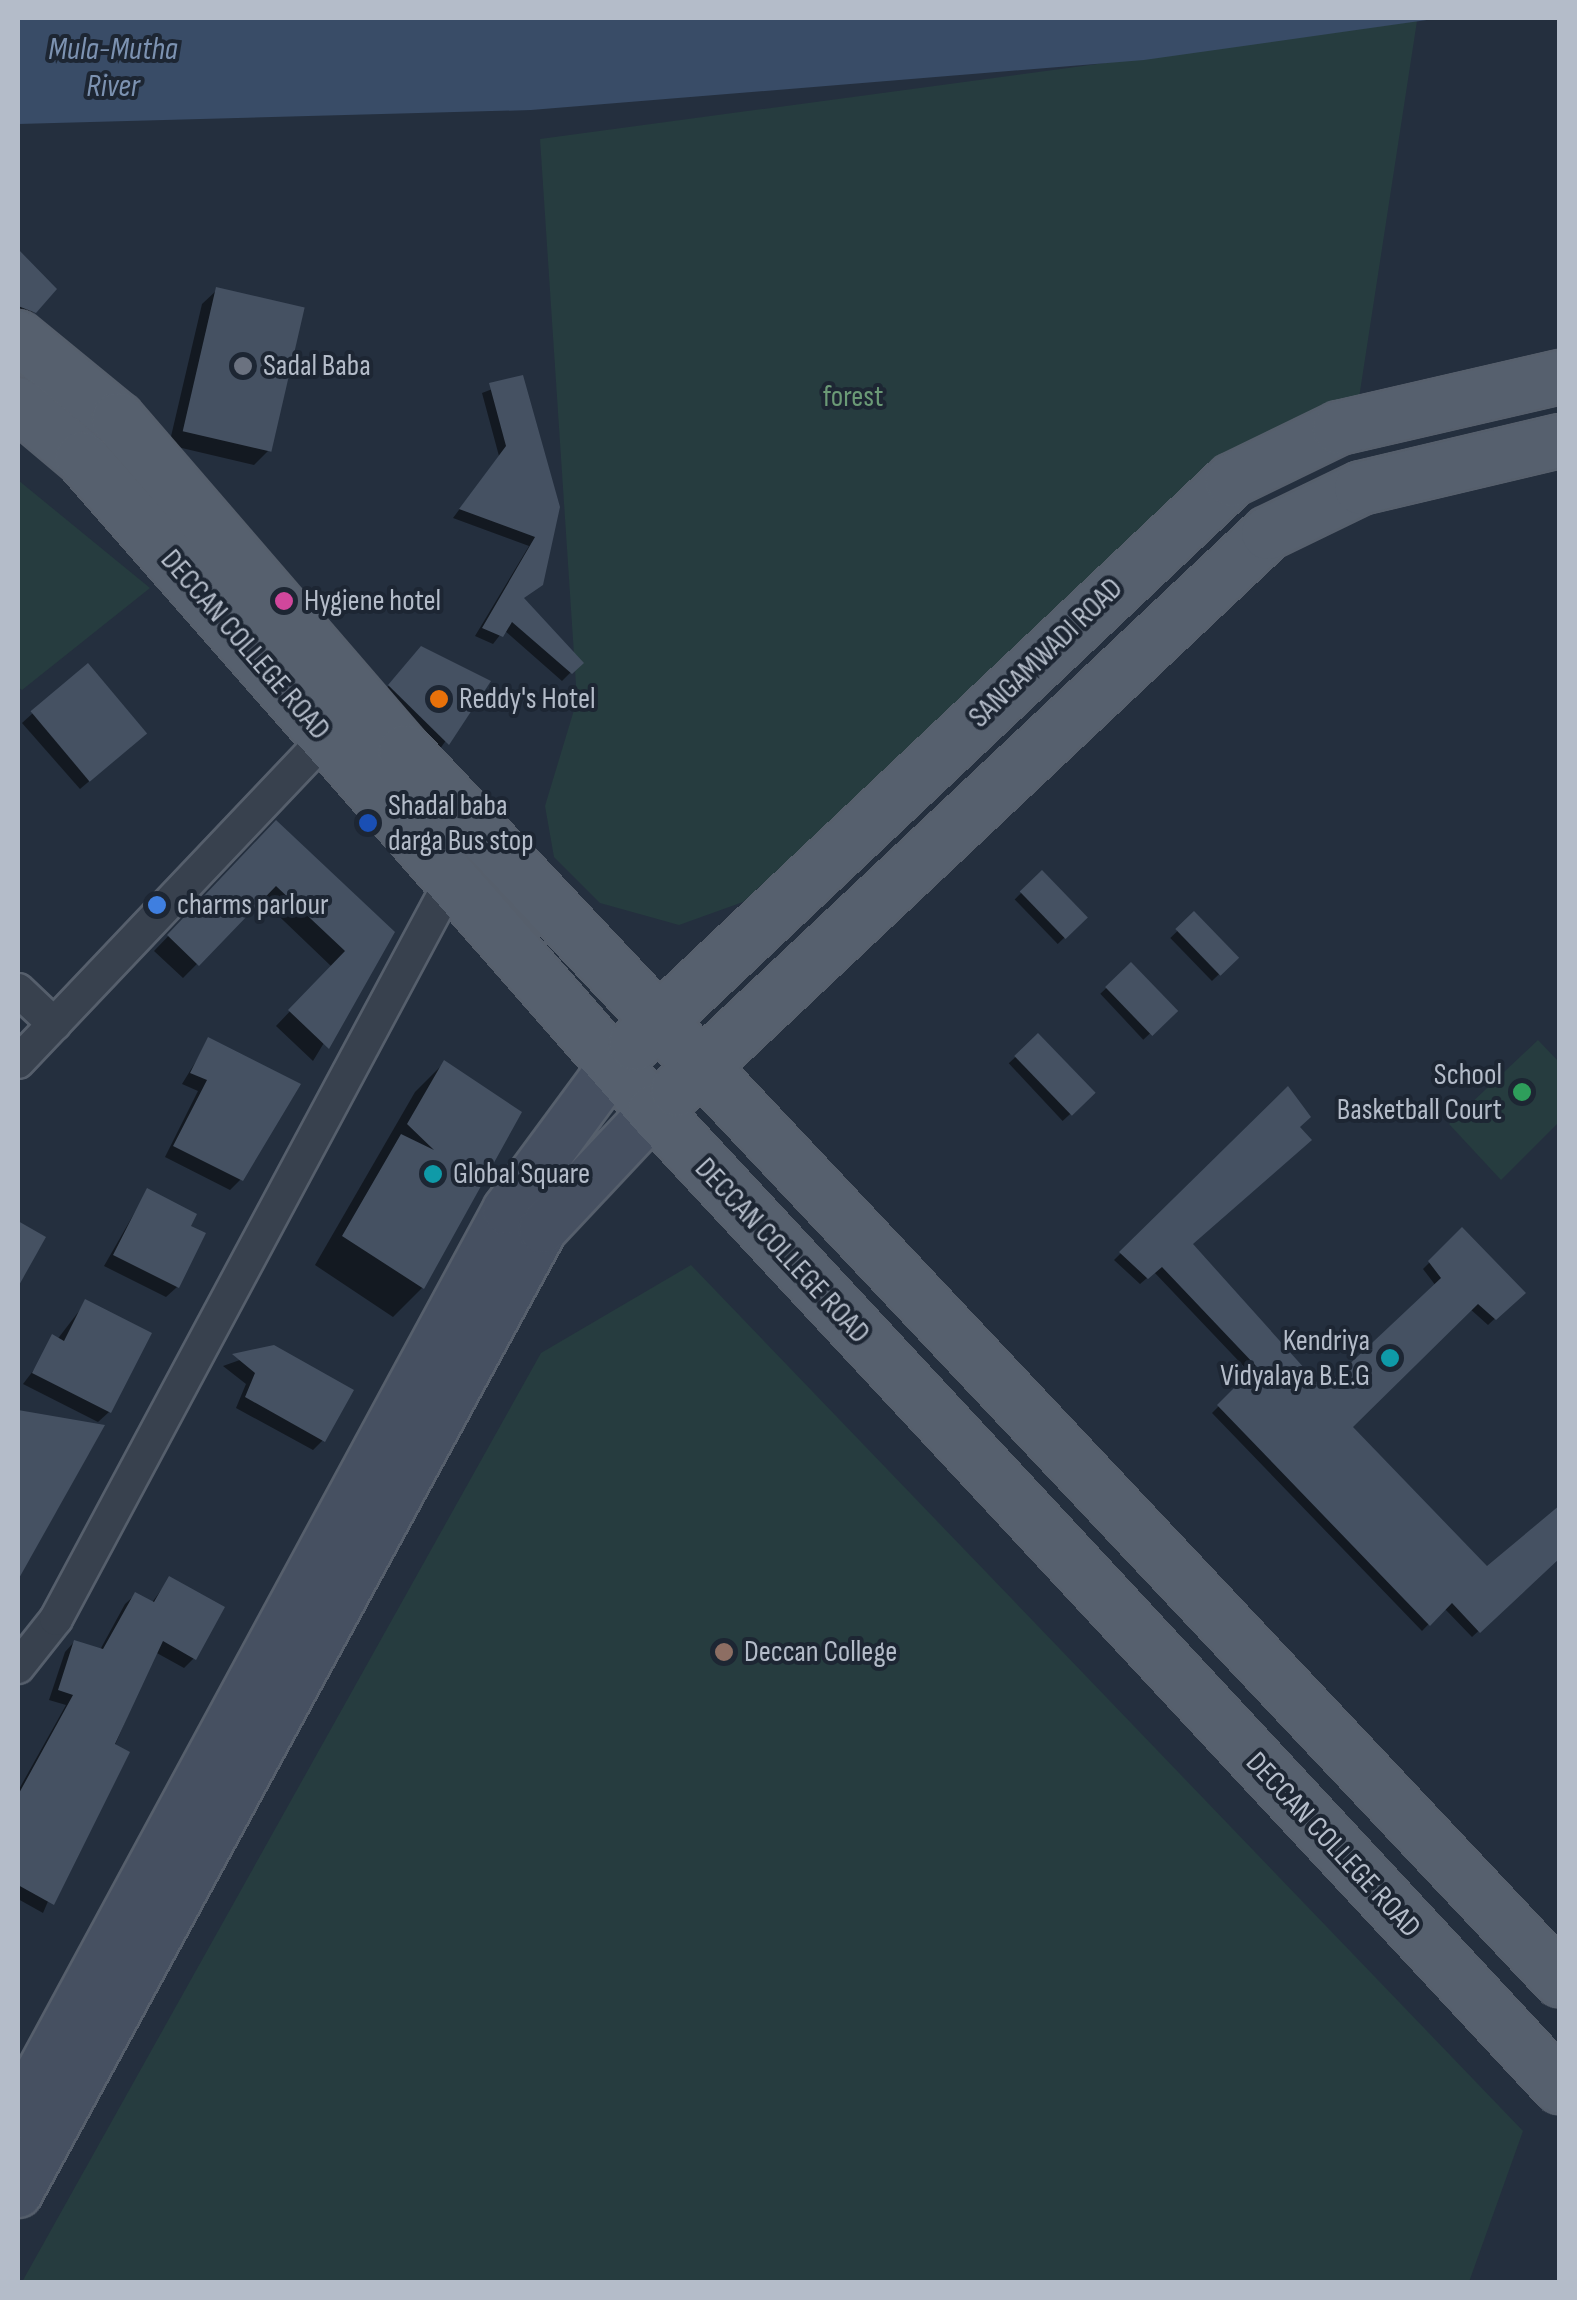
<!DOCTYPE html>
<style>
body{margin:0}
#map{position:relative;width:1577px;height:2300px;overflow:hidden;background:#242f3e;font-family:"Sofia Sans Condensed",sans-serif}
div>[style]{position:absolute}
.green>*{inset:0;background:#263c3f}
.water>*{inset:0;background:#394c67}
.shadow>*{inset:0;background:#0007;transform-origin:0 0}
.building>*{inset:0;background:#455162;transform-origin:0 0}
.roads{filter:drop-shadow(2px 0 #565f6c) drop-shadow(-2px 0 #565f6c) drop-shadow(0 2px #565f6c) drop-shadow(0 -2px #565f6c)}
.street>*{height:32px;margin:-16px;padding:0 16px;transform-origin:16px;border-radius:16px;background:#38414e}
.secondary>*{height:48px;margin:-24px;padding:0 24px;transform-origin:24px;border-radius:24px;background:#465061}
.primary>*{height:52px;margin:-26px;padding:0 26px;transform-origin:26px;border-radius:26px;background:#56606e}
.dots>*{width:28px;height:28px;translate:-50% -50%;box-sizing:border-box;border:5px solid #1d2633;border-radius:50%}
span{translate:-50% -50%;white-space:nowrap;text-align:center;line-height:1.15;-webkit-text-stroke:8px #1d2633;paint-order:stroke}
.poi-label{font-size:30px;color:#b4bcc9}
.left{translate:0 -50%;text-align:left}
.right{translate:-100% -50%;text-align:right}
.park-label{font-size:30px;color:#6b9a76}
.street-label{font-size:30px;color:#b4bcc9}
.water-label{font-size:32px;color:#7c92b1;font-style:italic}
.frame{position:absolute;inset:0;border:20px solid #b4bcc9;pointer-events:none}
</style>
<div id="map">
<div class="green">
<i style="clip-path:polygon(1417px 21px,1359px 398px,1218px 462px,743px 902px,679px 925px,600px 903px,554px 857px,545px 806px,577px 700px,540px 139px)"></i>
<i style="clip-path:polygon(18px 480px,150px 588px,22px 690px,18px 687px)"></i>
<i style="clip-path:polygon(1538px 1040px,1559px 1062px,1559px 1122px,1501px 1180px,1449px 1124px)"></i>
<i style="clip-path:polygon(691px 1265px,1523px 2131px,1469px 2282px,22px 2282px,541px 1353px)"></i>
</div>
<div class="water">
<i style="clip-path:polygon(18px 18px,1441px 18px,1144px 60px,531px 110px,18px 124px)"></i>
</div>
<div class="shadow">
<i style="clip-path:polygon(18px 252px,54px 289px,25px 322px,18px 318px)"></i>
<i style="clip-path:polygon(217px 290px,269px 450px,254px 465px,169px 445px,202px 304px)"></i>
<i style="clip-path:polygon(521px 378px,541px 584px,522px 599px,580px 663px,562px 681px,504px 630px,493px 644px,475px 636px,529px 546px,453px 518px,499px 456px,482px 393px)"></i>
<i style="clip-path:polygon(411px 660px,488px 682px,437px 753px,379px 697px)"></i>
<i style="clip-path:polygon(33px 713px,134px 743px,80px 789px,22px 723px)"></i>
<i style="clip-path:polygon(276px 824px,391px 932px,313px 1061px,276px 1026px,332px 967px,261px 899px,183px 978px,154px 951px)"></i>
<i style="left:1042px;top:873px;width:62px;height:38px;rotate:46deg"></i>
<i style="left:1194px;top:915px;width:60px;height:33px;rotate:46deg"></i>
<i style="left:1131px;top:965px;width:63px;height:42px;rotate:47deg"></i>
<i style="left:1038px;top:1036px;width:79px;height:40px;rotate:47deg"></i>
<i style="clip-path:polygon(209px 1040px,241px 1179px,230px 1190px,165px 1157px,198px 1091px,182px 1084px)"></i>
<i style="clip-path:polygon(444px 1063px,518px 1113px,422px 1288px,393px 1317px,315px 1265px,415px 1092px)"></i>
<i style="clip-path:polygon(1287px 1090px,1190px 1244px,1323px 1392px,1436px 1286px,1423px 1269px,1462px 1230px,1522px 1293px,1488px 1325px,1469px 1308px,1349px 1427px,1487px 1570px,1560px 1555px,1472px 1637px,1444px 1608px,1422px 1631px,1212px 1413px,1251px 1374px,1154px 1272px,1140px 1284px,1114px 1260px)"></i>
<i style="clip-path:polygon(147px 1191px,177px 1287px,166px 1297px,104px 1266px)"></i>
<i style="clip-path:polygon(86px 1302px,109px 1412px,98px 1422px,23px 1384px)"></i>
<i style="clip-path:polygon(274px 1348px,323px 1440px,313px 1450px,236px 1408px,246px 1384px,223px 1366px)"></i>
<i style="clip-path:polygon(18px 1413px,101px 1426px,18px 1572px)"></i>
<i style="clip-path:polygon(169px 1579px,194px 1658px,184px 1668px,155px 1652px,43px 1913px,18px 1899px,18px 1791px,66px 1705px,49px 1700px,65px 1652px,74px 1642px,100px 1650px,125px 1604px,135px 1595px,151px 1604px)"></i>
</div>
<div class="building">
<i style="clip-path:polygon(18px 249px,57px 289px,36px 313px,18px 306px)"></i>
<i style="left:216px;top:287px;width:91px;height:148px;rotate:13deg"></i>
<i style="clip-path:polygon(523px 375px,560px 507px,543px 585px,524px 598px,584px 663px,572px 674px,512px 622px,503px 637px,482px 628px,535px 537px,459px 509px,506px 446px,489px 383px)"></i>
<i style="clip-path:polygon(421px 646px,491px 681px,449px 745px,388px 685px)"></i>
<i style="left:88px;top:663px;width:92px;height:75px;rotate:50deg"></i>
<i style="clip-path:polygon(276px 820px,395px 932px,329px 1049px,288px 1010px,345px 951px,276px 886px,199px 966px,167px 935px)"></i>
<i style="left:1042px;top:870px;width:66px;height:31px;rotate:46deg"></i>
<i style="left:1194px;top:911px;width:65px;height:26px;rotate:46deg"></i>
<i style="left:1131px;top:962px;width:68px;height:36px;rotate:46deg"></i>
<i style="left:1038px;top:1033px;width:83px;height:33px;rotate:46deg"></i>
<i style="clip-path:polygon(208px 1037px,301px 1084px,243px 1181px,173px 1146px,207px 1080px,190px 1073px)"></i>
<i style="clip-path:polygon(444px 1060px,522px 1112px,424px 1289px,342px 1236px,401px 1134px,434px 1150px,407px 1124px)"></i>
<i style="clip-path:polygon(1288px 1086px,1311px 1117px,1300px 1127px,1312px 1140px,1193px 1244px,1323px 1389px,1441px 1278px,1428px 1261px,1462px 1227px,1526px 1293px,1496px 1320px,1478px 1304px,1353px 1427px,1487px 1566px,1560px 1505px,1560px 1558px,1480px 1633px,1452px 1603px,1430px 1626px,1217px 1405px,1256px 1366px,1162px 1267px,1148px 1279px,1119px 1252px)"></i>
<i style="clip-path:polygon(147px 1188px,197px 1214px,191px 1226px,206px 1233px,179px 1288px,113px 1255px)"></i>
<i style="clip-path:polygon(18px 1221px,46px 1237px,18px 1287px)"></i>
<i style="clip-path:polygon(85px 1299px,152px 1333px,111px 1413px,32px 1373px,52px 1334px,64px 1341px)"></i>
<i style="clip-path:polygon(274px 1345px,354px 1390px,325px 1442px,245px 1397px,255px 1373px,232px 1354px)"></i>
<i style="clip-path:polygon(18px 1410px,105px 1425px,18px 1580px)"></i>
<i style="clip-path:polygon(169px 1576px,225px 1607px,196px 1660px,163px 1641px,115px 1744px,130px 1752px,54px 1905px,18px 1885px,18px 1795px,73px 1695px,58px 1690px,74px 1640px,103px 1649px,135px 1592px,154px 1602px)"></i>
</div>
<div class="roads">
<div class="street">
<i style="left:18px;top:990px;width:50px;rotate:43.4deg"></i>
<i style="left:18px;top:1062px;width:447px;rotate:-46.5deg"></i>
<i style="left:18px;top:1667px;width:61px;rotate:-51.6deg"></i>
<i style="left:56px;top:1619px;width:837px;rotate:-61.84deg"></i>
</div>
<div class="secondary">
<i style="left:18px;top:2114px;width:1028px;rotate:-61.59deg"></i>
<i style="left:507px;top:1210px;width:179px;rotate:-53.6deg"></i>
<i style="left:18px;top:2193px;width:1098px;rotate:-61.43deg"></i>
<i style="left:543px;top:1229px;width:162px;rotate:-46.8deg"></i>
</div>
<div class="primary">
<i style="left:18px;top:337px;width:129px;rotate:39.4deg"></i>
<i style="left:118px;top:419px;width:439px;rotate:49.2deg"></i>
<i style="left:405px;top:751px;width:1687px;rotate:46.78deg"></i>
<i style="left:18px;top:404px;width:84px;rotate:40.2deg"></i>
<i style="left:82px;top:458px;width:868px;rotate:48.78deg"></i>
<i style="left:654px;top:1111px;width:1332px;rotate:47.13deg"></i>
<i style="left:635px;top:1044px;width:821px;rotate:-43.37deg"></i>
<i style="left:1232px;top:480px;width:119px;rotate:-25.9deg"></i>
<i style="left:1339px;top:428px;width:227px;rotate:-13deg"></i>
<i style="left:677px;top:1090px;width:812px;rotate:-43.3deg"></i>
<i style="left:1268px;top:533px;width:103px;rotate:-25.8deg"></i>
<i style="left:1361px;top:488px;width:204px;rotate:-13.3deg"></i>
</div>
</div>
<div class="dots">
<i style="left:243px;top:366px;background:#6b7280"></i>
<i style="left:284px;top:601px;background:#d1479c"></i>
<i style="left:439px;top:699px;background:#e8710a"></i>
<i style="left:368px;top:823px;background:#1a4fb4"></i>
<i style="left:157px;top:905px;background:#3f7fe0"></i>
<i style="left:1522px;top:1092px;background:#2e9e5b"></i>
<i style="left:433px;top:1174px;background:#0f9aa8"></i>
<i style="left:1390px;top:1358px;background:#0f9aa8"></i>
<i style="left:724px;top:1652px;background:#8d6e63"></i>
</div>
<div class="poi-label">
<span class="left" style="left:263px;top:366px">Sadal Baba</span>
<span class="left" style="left:304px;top:601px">Hygiene hotel</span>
<span class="left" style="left:459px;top:699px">Reddy's Hotel</span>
<span class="left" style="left:388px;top:823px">Shadal baba<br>darga Bus stop</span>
<span class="left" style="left:177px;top:905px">charms parlour</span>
<span class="right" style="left:1502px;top:1092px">School<br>Basketball Court</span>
<span class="left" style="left:453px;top:1174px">Global Square</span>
<span class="right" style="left:1370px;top:1358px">Kendriya<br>Vidyalaya B.E.G</span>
<span class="left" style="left:744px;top:1652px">Deccan College</span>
</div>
<div class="park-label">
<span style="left:853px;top:397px">forest</span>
</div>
<div class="street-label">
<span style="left:245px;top:645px;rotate:49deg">DECCAN COLLEGE ROAD</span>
<span style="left:1046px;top:653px;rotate:-44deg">SANGAMWADI ROAD</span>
<span style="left:782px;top:1251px;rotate:47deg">DECCAN COLLEGE ROAD</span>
<span style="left:1333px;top:1845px;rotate:47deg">DECCAN COLLEGE ROAD</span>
</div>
<div class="water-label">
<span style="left:113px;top:69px">Mula-Mutha<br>River</span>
</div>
<div class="frame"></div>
</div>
